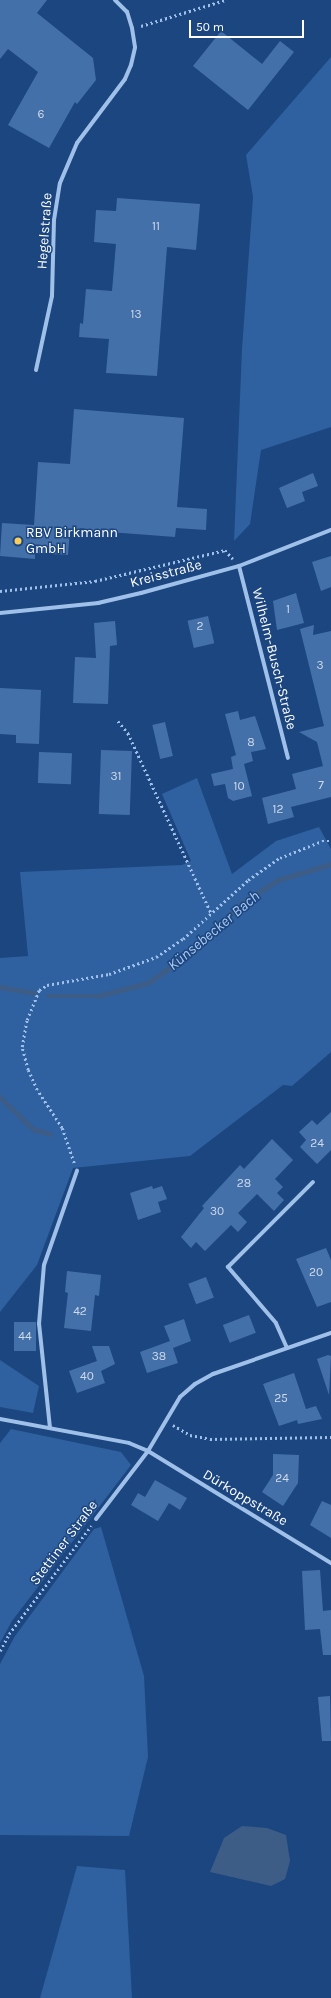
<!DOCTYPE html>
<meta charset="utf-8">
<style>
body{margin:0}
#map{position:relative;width:331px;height:1998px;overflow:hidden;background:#1c4680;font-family:Karla,sans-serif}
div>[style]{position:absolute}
.green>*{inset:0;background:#2f609f}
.water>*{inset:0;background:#3d5d87}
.stream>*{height:4.5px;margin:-2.25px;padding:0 2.25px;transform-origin:2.25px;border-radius:2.25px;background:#3d5d87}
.building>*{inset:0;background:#4470aa;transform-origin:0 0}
.path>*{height:2.5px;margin-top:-1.25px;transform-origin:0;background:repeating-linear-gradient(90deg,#9fc0e9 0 2px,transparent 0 5px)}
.minor>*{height:4px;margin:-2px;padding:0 2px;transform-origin:2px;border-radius:2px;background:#9fc0e9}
.dots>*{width:11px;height:11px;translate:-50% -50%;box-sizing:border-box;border:2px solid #1c4680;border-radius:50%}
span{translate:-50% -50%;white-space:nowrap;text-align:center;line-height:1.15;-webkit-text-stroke:3px #1c4680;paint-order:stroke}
.number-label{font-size:12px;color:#d0dbea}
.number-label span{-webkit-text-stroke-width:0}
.street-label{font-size:14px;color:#fff}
.poi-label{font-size:14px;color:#fff}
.left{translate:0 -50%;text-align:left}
.water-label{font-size:15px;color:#aacaf1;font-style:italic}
.scale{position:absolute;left:189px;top:20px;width:115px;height:18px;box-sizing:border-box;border:2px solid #fff;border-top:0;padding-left:5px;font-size:12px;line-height:14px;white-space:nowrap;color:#fff;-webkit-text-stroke:3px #1c4680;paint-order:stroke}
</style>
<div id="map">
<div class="green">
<i style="clip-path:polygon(331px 57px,331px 427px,261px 450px,250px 524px,234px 541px,242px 349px,253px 197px,246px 155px)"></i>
<i style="clip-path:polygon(197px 778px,232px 874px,276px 841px,319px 827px,331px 849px,331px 1052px,292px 1086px,283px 1085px,190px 1156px,73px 1168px,37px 1265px,0 1312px,0 958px,28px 956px,20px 872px,182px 865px,191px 861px,162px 794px)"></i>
<i style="clip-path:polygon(0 1360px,39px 1386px,33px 1413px,0 1407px)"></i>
<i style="clip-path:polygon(11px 1429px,121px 1452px,131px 1465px,12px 1621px,0 1643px,0 1443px)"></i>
<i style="clip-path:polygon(101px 1527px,144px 1676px,148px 1757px,129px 1836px,0 1835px,0 1664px,15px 1636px,94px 1529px)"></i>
<i style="clip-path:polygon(77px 1866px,125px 1870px,132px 1998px,40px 1998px)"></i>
</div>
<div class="water">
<i style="clip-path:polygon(242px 1826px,267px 1828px,286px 1835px,290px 1861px,285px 1879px,271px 1886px,210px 1872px,224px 1838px)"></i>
</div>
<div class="stream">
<i style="left:0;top:987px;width:35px;rotate:10deg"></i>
<i style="left:48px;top:996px;width:50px"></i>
<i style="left:98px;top:996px;width:52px;rotate:-14.6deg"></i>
<i style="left:148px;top:983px;width:57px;rotate:-35.1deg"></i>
<i style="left:195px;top:950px;width:66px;rotate:-45deg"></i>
<i style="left:242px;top:903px;width:43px;rotate:-32.6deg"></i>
<i style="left:278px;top:880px;width:55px;rotate:-16.8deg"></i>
<i style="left:0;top:1097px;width:46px;rotate:44.1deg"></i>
<i style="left:33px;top:1129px;width:18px;rotate:16deg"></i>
</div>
<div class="building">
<i style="clip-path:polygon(0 0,47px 0,37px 13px,93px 58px,96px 80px,77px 104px,75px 102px,49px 148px,8px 125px,38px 72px,8px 49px,0 59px)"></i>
<i style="clip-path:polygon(221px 31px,262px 64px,280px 41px,294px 52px,248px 110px,193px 66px)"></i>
<i style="clip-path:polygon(117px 198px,200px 204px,196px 250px,167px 247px,157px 376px,106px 373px,109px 339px,79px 337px,80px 323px,83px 324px,86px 289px,112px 291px,116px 244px,94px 242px,96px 210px,116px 211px)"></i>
<i style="clip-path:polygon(74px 409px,184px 418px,177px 507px,207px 509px,206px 530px,176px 528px,175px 537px,70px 529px,68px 555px,35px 553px,35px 559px,0 556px,2px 523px,34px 525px,38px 462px,70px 464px)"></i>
<i style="clip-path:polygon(313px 473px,318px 486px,302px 492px,305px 501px,287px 508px,279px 488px)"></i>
<i style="clip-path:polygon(331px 556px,331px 587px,321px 591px,312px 562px)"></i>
<i style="clip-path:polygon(296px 593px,304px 623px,277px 630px,273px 601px)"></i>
<i style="left:208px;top:616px;width:28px;height:21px;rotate:77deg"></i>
<i style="clip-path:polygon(115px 621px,117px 645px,110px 646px,108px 704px,73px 703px,75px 657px,96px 658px,94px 623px)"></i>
<i style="clip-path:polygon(314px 625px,313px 635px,331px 631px,331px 797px,291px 807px,294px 817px,268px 824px,262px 798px,296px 789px,292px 774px,323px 766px,317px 742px,299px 732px,324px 726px,300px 629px)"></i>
<i style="clip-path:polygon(0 688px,41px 690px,39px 744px,16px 743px,16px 735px,0 734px)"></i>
<i style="clip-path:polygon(238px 711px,240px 720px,255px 716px,266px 749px,251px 752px,253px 761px,244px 764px,252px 796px,233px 801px,228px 798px,225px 784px,214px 786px,211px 774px,233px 769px,231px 757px,236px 755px,225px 714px)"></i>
<i style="left:165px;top:722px;width:35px;height:13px;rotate:77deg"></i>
<i style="left:101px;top:750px;width:31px;height:64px;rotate:2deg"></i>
<i style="left:39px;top:752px;width:33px;height:31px;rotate:2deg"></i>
<i style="clip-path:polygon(331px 1112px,331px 1150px,317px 1164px,300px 1147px,306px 1140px,299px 1132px,312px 1120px,317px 1125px)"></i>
<i style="clip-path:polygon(272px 1139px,293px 1160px,275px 1179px,283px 1187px,277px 1193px,284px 1200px,274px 1211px,257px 1194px,238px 1213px,247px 1222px,238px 1232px,231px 1225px,205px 1251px,196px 1242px,191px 1248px,181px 1237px,204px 1208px,202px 1206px,240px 1165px,244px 1169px)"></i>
<i style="clip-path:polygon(152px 1186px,153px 1189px,162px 1186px,167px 1199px,158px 1202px,161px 1212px,138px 1220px,130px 1193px)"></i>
<i style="clip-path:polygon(326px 1248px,331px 1260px,331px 1302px,317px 1307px,296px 1259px)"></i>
<i style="clip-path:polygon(67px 1271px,101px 1275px,99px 1296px,95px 1295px,91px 1331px,64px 1328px,68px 1293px,65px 1292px)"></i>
<i style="left:206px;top:1277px;width:22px;height:19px;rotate:69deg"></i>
<i style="left:249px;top:1315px;width:19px;height:28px;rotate:69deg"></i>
<i style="clip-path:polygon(184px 1319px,191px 1341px,173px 1348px,178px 1363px,147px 1373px,140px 1352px,170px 1341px,164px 1326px)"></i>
<i style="left:36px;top:1322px;width:29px;height:22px;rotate:90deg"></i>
<i style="clip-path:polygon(92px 1346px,109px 1346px,115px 1364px,101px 1371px,105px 1383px,77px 1393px,69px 1371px,97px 1361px)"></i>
<i style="clip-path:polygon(328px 1355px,331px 1356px,329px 1395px,317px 1359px)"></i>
<i style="clip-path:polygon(294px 1373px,306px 1409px,316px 1406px,322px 1419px,298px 1424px,297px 1420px,279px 1426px,263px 1384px)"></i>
<i style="clip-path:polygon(273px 1454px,299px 1455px,298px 1483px,283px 1506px,262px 1492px,273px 1475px)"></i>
<i style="clip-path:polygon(155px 1480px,187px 1498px,180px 1510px,169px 1503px,158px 1521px,131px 1505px,138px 1493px,145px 1497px)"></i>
<i style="clip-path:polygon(322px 1501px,331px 1505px,331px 1538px,310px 1525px)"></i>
<i style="clip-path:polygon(320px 1570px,323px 1611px,331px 1610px,331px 1655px,323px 1655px,320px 1629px,305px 1630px,302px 1571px)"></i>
<i style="clip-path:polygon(330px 1696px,331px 1741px,322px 1741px,318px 1697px)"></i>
</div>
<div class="path">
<i style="left:141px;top:26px;width:88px;rotate:-17.2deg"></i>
<i style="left:0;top:591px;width:96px;rotate:-6deg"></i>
<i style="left:95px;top:581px;width:134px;rotate:-13.4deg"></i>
<i style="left:225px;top:550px;width:12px;rotate:48deg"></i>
<i style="left:118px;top:721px;width:16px;rotate:50deg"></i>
<i style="left:128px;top:733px;width:198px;rotate:65.2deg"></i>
<i style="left:74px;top:1163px;width:37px;rotate:-109deg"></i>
<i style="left:62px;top:1128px;width:45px;rotate:-123.3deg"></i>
<i style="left:37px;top:1090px;width:22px;rotate:-114deg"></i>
<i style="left:28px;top:1070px;width:24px;rotate:-105deg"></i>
<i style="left:22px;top:1047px;width:27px;rotate:-80deg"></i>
<i style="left:27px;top:1020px;width:32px;rotate:-68deg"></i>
<i style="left:39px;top:990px;width:9px;rotate:-32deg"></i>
<i style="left:47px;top:985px;width:63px;rotate:-10.1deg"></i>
<i style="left:109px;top:974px;width:50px;rotate:-19.9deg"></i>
<i style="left:156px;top:957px;width:32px;rotate:-34deg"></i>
<i style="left:183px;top:939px;width:88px;rotate:-42.2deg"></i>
<i style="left:248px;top:880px;width:39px;rotate:-35deg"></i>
<i style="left:280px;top:858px;width:45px;rotate:-22deg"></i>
<i style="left:322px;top:841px;width:9px"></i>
<i style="left:173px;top:1425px;width:20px;rotate:30deg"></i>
<i style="left:190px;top:1435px;width:20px;rotate:11deg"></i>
<i style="left:210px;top:1439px;width:121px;rotate:-0.9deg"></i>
<i style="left:0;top:1651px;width:19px;rotate:-62deg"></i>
<i style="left:9px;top:1634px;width:136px;rotate:-52.8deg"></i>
</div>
<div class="minor">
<i style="left:36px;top:370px;width:76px;rotate:-77.8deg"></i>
<i style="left:52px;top:296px;width:76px;rotate:-88.5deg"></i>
<i style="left:54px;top:220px;width:37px;rotate:-81deg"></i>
<i style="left:60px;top:183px;width:43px;rotate:-67deg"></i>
<i style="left:77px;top:143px;width:80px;rotate:-53.1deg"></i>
<i style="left:125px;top:79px;width:15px;rotate:-67deg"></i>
<i style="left:131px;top:65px;width:18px;rotate:-77deg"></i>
<i style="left:135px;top:47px;width:19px;rotate:-99deg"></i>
<i style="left:132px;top:28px;width:17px;rotate:-107deg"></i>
<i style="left:127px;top:12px;width:17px;rotate:-135deg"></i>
<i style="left:239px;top:566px;width:198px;rotate:75.7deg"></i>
<i style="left:0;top:613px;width:99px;rotate:-5.8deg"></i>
<i style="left:98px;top:603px;width:44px;rotate:-13.1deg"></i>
<i style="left:141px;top:593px;width:102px;rotate:-15.4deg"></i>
<i style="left:239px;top:566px;width:99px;rotate:-21.4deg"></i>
<i style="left:287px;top:1348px;width:27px;rotate:-114deg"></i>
<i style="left:276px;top:1323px;width:74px;rotate:-130.6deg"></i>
<i style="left:228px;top:1267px;width:120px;rotate:-45deg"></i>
<i style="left:0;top:1419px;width:131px;rotate:10.5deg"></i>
<i style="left:129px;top:1443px;width:21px;rotate:23deg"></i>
<i style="left:148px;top:1451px;width:215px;rotate:31.5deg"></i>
<i style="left:50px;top:1428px;width:105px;rotate:-96deg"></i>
<i style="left:39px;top:1324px;width:59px;rotate:-85.2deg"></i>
<i style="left:44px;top:1265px;width:100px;rotate:-70.7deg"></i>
<i style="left:96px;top:1519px;width:86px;rotate:-52.6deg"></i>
<i style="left:148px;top:1451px;width:63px;rotate:-59.3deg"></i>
<i style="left:180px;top:1397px;width:20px;rotate:-41deg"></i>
<i style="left:195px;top:1384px;width:21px;rotate:-29deg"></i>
<i style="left:213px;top:1374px;width:125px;rotate:-19.2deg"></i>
</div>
<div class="dots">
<i style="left:18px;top:541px;background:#face5c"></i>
</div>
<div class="number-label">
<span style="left:41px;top:115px">6</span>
<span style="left:156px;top:227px">11</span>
<span style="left:136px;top:315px">13</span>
<span style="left:288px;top:610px">1</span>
<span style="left:200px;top:627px">2</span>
<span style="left:320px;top:666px">3</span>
<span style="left:251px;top:743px">8</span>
<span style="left:116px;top:777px">31</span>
<span style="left:321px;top:786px">7</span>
<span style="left:239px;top:787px">10</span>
<span style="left:278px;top:810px">12</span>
<span style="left:317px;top:1144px">24</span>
<span style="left:244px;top:1184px">28</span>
<span style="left:217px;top:1212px">30</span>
<span style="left:316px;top:1273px">20</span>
<span style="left:80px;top:1312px">42</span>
<span style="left:25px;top:1337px">44</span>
<span style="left:159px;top:1357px">38</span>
<span style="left:87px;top:1377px">40</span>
<span style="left:281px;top:1399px">25</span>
<span style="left:282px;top:1479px">24</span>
</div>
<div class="street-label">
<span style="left:45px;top:231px;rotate:-86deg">Hegelstraße</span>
<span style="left:166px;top:574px;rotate:-15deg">Kreisstraße</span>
<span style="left:274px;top:659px;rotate:76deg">Wilhelm-Busch-Straße</span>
<span style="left:245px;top:1498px;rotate:31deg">Dürkoppstraße</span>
<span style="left:64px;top:1543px;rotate:-53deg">Stettiner Straße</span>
</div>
<div class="poi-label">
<span class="left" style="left:26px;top:541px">RBV Birkmann<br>GmbH</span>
</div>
<div class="water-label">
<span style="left:214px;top:931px;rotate:-40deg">Künsebecker Bach</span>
</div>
<div class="scale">50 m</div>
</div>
